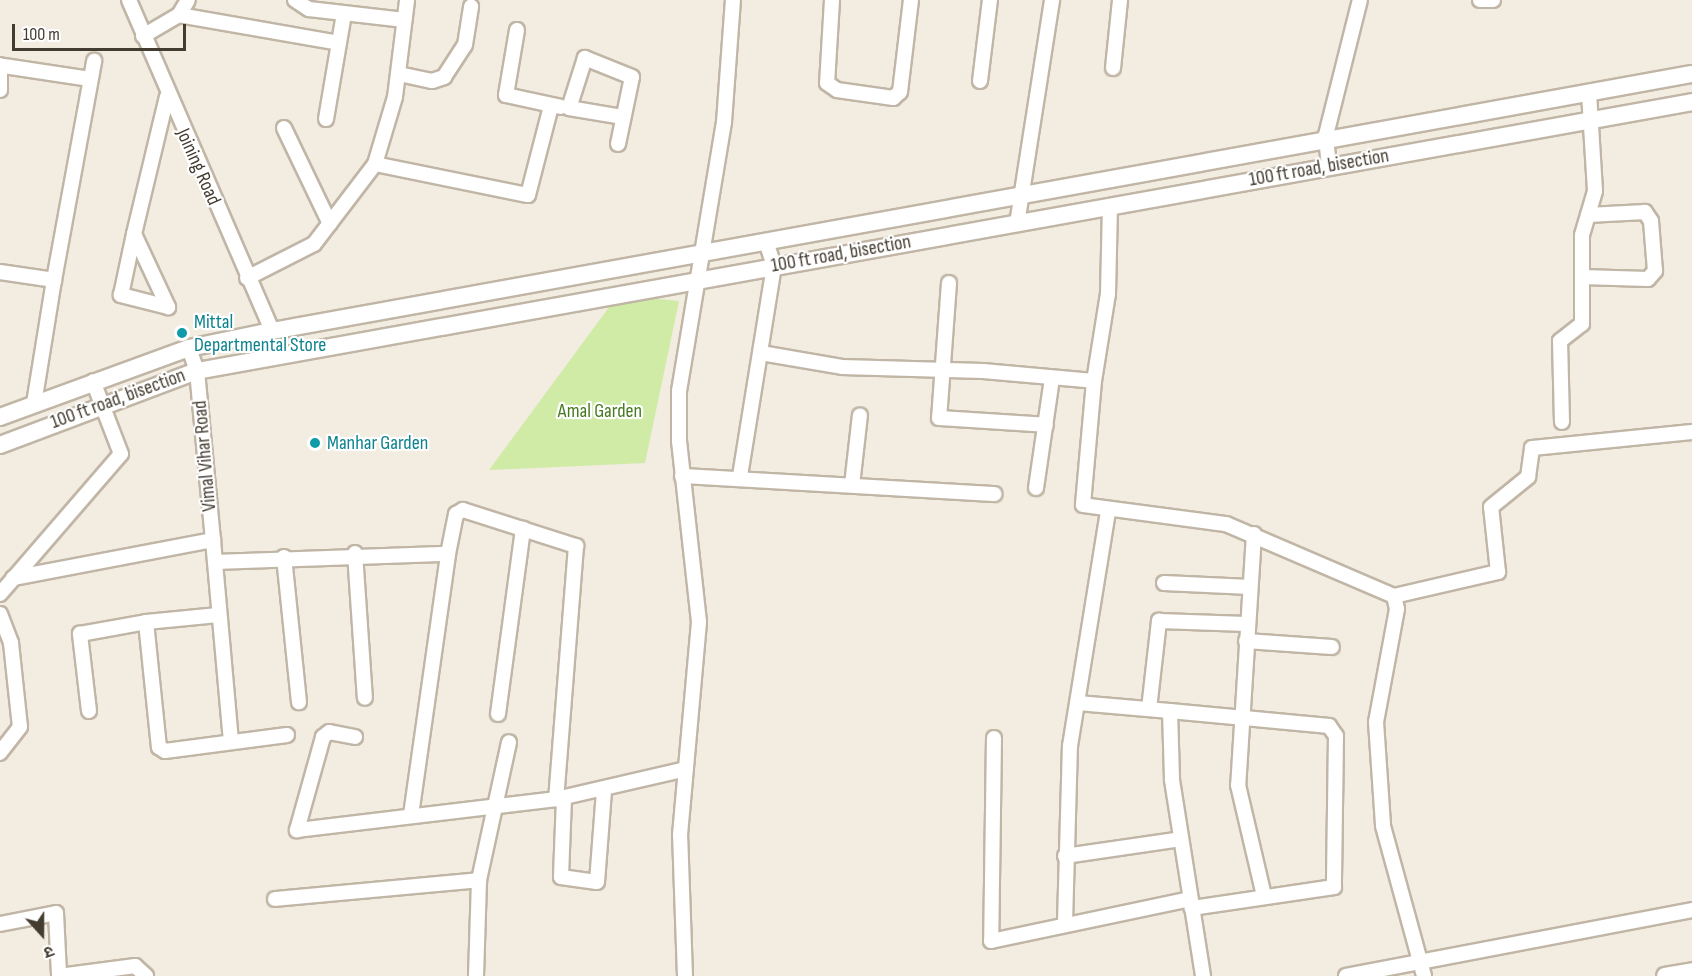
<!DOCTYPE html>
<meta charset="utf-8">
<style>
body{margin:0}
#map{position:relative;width:1692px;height:976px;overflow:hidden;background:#f2ece1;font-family:"Sofia Sans Condensed","Noto Sans Devanagari",sans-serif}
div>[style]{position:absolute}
.green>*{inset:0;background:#cfeba5}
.roads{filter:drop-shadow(2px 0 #c1b6a6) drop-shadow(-2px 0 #c1b6a6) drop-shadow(0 2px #c1b6a6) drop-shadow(0 -2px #c1b6a6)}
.minor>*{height:14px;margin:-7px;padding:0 7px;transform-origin:7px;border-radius:7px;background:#fff}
.tertiary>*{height:16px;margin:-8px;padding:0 8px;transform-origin:8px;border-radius:8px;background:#fff}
.dots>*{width:16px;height:16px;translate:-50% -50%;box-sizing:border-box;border:3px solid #fff;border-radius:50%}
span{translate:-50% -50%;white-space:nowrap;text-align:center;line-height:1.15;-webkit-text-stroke:4.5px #fff;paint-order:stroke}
.street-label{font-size:20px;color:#443c31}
.culture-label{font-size:20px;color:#0d838f}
.left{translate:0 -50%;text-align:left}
.park-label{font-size:20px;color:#477a20}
.north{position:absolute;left:12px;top:904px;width:60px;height:60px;-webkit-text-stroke:4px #fff;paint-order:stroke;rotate:159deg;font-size:16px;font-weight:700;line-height:24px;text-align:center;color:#443c31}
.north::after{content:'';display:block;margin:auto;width:21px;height:27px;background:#443c31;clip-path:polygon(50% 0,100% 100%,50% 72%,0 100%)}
.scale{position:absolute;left:12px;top:24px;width:174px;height:27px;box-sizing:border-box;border:3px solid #443c31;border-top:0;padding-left:8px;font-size:18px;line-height:21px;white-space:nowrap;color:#443c31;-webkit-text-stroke:4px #fff;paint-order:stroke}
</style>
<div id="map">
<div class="green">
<i style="clip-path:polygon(618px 295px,679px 301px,645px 463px,489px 470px)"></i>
</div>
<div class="roads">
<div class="minor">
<i style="left:129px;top:0;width:361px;rotate:66.6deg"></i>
<i style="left:295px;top:0;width:17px;rotate:33deg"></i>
<i style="left:309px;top:9px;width:96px;rotate:6.6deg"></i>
<i style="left:832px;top:0;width:83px;rotate:93.4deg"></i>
<i style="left:827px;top:83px;width:12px;rotate:35deg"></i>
<i style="left:837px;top:90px;width:57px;rotate:8.1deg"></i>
<i style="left:893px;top:98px;width:9px;rotate:-41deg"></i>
<i style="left:900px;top:92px;width:93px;rotate:-83.2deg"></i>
<i style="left:1480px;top:0;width:13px"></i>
<i style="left:179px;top:15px;width:162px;rotate:9.9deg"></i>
<i style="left:517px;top:30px;width:66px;rotate:99.6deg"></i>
<i style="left:506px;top:95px;width:56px;rotate:12.3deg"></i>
<i style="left:143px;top:36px;width:42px;rotate:-30.3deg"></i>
<i style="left:179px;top:15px;width:17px;rotate:-59deg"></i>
<i style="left:0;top:65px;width:25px;rotate:90deg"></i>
<i style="left:4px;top:66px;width:87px;rotate:8.6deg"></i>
<i style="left:1113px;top:68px;width:68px;rotate:-84.1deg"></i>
<i style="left:399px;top:74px;width:34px;rotate:12deg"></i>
<i style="left:432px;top:81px;width:13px;rotate:-18deg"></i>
<i style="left:444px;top:77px;width:38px;rotate:-57deg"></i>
<i style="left:465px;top:45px;width:39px;rotate:-81deg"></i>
<i style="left:980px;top:81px;width:82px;rotate:-83deg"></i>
<i style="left:326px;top:119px;width:107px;rotate:-80.3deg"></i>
<i style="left:284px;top:128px;width:106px;rotate:64.4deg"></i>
<i style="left:618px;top:144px;width:68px;rotate:-78.2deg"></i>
<i style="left:632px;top:77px;width:51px;rotate:-158deg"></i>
<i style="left:585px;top:58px;width:52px;rotate:107.7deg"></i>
<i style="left:569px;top:108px;width:55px;rotate:9.5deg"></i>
<i style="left:375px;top:164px;width:156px;rotate:11.5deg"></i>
<i style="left:528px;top:195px;width:92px;rotate:-75.5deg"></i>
<i style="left:1329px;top:166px;width:31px;rotate:-96deg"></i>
<i style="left:1326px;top:135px;width:139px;rotate:-75.9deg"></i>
<i style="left:1017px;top:224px;width:227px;rotate:-81.1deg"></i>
<i style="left:134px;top:234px;width:81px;rotate:65deg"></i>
<i style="left:168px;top:307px;width:49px;rotate:-165.7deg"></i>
<i style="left:121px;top:295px;width:62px;rotate:-78deg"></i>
<i style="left:134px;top:234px;width:141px;rotate:-76.5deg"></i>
<i style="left:0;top:272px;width:55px;rotate:8.4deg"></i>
<i style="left:54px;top:280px;width:125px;rotate:99.2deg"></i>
<i style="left:1582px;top:277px;width:66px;rotate:1.7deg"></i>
<i style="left:1648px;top:279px;width:11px;rotate:-49deg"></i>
<i style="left:1655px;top:271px;width:50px;rotate:-94.6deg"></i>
<i style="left:1651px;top:221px;width:11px;rotate:-124deg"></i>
<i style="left:1645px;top:212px;width:57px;rotate:177deg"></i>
<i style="left:247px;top:278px;width:75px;rotate:-26.9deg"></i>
<i style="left:314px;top:244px;width:101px;rotate:-52.7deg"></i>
<i style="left:375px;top:164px;width:70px;rotate:-73.4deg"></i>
<i style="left:395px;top:97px;width:98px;rotate:-82.9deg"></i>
<i style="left:54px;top:280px;width:223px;rotate:-79.6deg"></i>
<i style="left:949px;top:283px;width:135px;rotate:94.2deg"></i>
<i style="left:939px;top:418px;width:107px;rotate:3.7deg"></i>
<i style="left:189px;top:348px;width:24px;rotate:71deg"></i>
<i style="left:197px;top:371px;width:170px;rotate:84.6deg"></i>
<i style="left:761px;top:353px;width:82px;rotate:9.8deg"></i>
<i style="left:842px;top:367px;width:141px;rotate:1.6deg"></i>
<i style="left:983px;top:371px;width:111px;rotate:5.1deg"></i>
<i style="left:1094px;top:381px;width:124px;rotate:95.1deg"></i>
<i style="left:1083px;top:505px;width:144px;rotate:7.6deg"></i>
<i style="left:1226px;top:524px;width:183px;rotate:23.2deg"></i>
<i style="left:1394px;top:596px;width:13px;rotate:77deg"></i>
<i style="left:1397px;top:609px;width:115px;rotate:100.5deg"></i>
<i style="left:1376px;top:722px;width:104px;rotate:86.1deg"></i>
<i style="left:1383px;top:826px;width:156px;rotate:74.7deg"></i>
<i style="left:1094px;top:381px;width:88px;rotate:-80.9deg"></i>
<i style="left:1108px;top:294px;width:87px;rotate:-88.7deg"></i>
<i style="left:1562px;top:422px;width:81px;rotate:-91.4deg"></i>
<i style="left:1560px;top:341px;width:28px;rotate:-38deg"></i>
<i style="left:1582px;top:324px;width:89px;rotate:-90deg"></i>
<i style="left:1582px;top:235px;width:46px;rotate:-73.5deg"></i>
<i style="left:1595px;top:191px;width:97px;rotate:-93.5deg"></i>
<i style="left:682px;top:476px;width:313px;rotate:3.3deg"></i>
<i style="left:740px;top:476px;width:213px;rotate:-80.8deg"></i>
<i style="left:774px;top:266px;width:26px;rotate:-108deg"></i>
<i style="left:852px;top:485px;width:70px;rotate:-83.5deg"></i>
<i style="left:1036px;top:488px;width:111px;rotate:-81.7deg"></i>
<i style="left:1254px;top:534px;width:252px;rotate:93.6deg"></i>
<i style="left:1238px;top:785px;width:114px;rotate:76.8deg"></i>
<i style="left:355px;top:553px;width:145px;rotate:86.1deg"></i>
<i style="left:284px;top:557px;width:146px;rotate:84.1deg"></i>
<i style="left:215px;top:562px;width:233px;rotate:-2deg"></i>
<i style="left:13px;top:578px;width:204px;rotate:-10.8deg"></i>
<i style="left:213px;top:540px;width:202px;rotate:84.9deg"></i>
<i style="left:1164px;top:583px;width:86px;rotate:2.7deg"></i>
<i style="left:0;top:594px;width:185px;rotate:-49.2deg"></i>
<i style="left:121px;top:454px;width:78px;rotate:-111deg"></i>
<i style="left:1394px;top:596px;width:107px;rotate:-13deg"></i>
<i style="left:1498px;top:572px;width:65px;rotate:-96.1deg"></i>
<i style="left:1491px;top:507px;width:48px;rotate:-39deg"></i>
<i style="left:1528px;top:477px;width:29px;rotate:-82deg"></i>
<i style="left:1532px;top:448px;width:161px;rotate:-5.7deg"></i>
<i style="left:0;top:614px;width:31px;rotate:69deg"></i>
<i style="left:11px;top:643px;width:84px;rotate:83.9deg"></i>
<i style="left:20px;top:727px;width:33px;rotate:128deg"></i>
<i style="left:218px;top:615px;width:72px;rotate:174.4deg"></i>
<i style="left:146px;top:622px;width:126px;rotate:84.1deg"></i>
<i style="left:159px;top:747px;width:7px;rotate:34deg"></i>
<i style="left:165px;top:751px;width:123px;rotate:-7.5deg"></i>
<i style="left:1246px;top:641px;width:86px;rotate:4deg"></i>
<i style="left:1078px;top:703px;width:92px;rotate:5deg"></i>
<i style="left:1170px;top:711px;width:69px;rotate:88.3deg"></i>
<i style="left:1172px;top:780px;width:198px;rotate:81deg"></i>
<i style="left:1149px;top:709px;width:89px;rotate:-83.5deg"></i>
<i style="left:1159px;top:621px;width:88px;rotate:2deg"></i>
<i style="left:89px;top:711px;width:78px;rotate:-96.7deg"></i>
<i style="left:80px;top:634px;width:67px;rotate:-10.3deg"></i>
<i style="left:1170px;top:711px;width:160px;rotate:5.4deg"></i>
<i style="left:1329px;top:726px;width:12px;rotate:55deg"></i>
<i style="left:1336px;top:736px;width:151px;rotate:90.8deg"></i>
<i style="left:1334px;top:887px;width:144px;rotate:171.6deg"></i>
<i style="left:498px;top:714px;width:187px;rotate:-82.3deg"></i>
<i style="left:355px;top:737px;width:26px;rotate:-169deg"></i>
<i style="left:329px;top:732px;width:8px;rotate:140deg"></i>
<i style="left:323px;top:737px;width:97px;rotate:105.6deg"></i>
<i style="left:297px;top:830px;width:261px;rotate:-6.8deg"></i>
<i style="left:556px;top:799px;width:133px;rotate:-13deg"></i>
<i style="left:994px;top:738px;width:203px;rotate:90.8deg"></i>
<i style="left:991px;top:941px;width:203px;rotate:-11.9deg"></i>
<i style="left:564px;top:798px;width:79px;rotate:92.2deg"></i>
<i style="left:561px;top:877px;width:36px;rotate:8deg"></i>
<i style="left:597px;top:882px;width:92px;rotate:-85.6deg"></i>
<i style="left:411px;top:815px;width:264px;rotate:-81.9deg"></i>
<i style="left:448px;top:554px;width:41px;rotate:-78.7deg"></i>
<i style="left:456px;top:514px;width:8px;rotate:-30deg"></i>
<i style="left:463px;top:510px;width:119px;rotate:17.7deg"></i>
<i style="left:576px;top:546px;width:254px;rotate:94.5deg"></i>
<i style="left:1065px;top:856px;width:117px;rotate:-8.3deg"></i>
<i style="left:275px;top:899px;width:205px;rotate:-5.3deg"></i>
<i style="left:1065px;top:923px;width:177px;rotate:-88.4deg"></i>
<i style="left:1070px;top:746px;width:238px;rotate:-80.8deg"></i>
<i style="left:0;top:924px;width:57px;rotate:-11.1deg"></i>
<i style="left:56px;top:913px;width:62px;rotate:87.2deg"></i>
<i style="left:59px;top:976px;width:77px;rotate:-7.5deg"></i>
<i style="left:135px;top:966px;width:15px;rotate:42deg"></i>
<i style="left:476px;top:976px;width:96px;rotate:-88.2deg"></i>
<i style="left:479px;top:880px;width:141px;rotate:-77.7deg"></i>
<i style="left:685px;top:976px;width:141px;rotate:-92deg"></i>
<i style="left:680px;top:835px;width:214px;rotate:-84.9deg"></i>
<i style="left:699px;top:622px;width:182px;rotate:-96.3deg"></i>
<i style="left:679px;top:441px;width:50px;rotate:-90deg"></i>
<i style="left:679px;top:391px;width:273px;rotate:-80.5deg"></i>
<i style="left:724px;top:122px;width:122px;rotate:-85.8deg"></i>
<i style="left:1346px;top:976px;width:352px;rotate:-10.8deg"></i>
</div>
<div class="tertiary">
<i style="left:0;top:417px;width:201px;rotate:-20.1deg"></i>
<i style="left:189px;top:348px;width:85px;rotate:-11.6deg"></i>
<i style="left:272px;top:331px;width:1443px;rotate:-10.26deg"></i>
<i style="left:0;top:445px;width:210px;rotate:-20.6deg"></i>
<i style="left:197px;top:371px;width:1519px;rotate:-10.2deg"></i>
<i style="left:1665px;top:976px;width:27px;rotate:-10deg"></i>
</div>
</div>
<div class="dots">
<i style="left:182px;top:333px;background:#0f9aa8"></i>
<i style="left:315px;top:443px;background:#0f9aa8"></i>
</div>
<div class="street-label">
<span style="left:198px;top:167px;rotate:66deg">Joining Road</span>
<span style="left:1319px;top:168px;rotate:-10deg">100 ft road, bisection</span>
<span style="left:841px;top:254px;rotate:-10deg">100 ft road, bisection</span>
<span style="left:118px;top:399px;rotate:-20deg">100 ft road, bisection</span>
<span style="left:205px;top:456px;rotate:-95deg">Vimal Vihar Road</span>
</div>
<div class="culture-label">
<span class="left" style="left:194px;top:334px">Mittal<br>Departmental Store</span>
<span class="left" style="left:327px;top:443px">Manhar Garden</span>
</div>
<div class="park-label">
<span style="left:600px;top:411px">Amal Garden</span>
</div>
<div class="north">उ</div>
<div class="scale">100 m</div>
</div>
